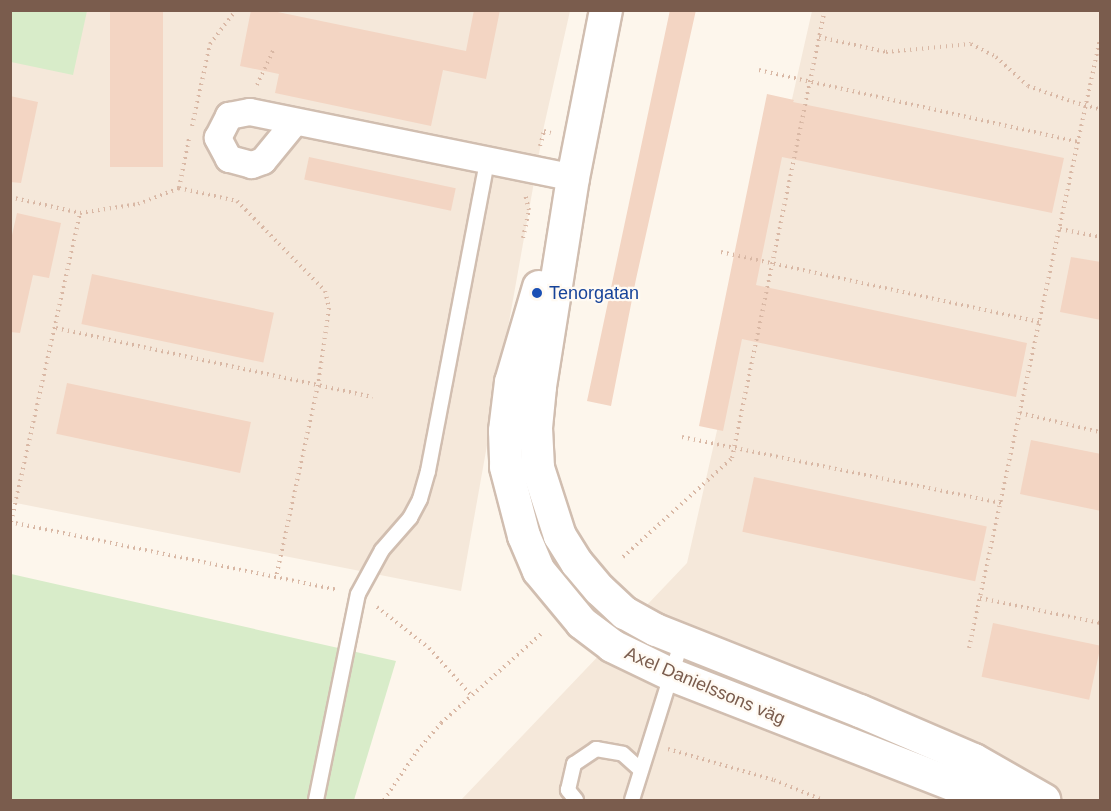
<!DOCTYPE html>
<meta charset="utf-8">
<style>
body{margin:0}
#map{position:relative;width:1111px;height:811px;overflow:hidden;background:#fdf6ec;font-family:Helvetica,sans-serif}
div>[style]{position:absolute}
.residential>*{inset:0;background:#f5e8da}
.green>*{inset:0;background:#d8ecc9}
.building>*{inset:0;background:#f3d5c3;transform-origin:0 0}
.path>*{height:4px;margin-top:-2px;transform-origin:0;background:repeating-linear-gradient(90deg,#d9b8a5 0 1.5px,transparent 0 6px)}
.roads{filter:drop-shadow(2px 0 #d1beb0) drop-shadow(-2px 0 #d1beb0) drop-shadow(0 2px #d1beb0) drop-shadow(0 -2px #d1beb0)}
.service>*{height:14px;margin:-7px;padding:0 7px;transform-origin:7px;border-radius:7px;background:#fff}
.minor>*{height:26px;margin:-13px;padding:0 13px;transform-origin:13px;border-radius:13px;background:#fff}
.tertiary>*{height:32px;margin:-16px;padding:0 16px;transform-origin:16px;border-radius:16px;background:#fff}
.dots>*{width:16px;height:16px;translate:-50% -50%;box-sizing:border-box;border:3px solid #fffaf3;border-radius:50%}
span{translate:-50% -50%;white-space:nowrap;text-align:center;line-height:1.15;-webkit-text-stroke:4.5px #fffaf3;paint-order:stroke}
.transit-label{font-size:18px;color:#164399}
.left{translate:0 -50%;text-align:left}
.street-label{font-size:18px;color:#7a5c4d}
.frame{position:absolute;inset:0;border:12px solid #7a5c4d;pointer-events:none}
</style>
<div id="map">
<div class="residential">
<i style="clip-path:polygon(10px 11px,570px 11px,544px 126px,461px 591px,11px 502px)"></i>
<i style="clip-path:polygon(812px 11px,1100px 11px,1100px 800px,461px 800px,687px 563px)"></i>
</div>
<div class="green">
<i style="clip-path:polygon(11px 10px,87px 11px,73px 75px,11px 62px)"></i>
<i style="clip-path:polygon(11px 574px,396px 661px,354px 800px,11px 800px)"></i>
</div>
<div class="building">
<i style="left:110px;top:10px;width:53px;height:157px"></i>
<i style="clip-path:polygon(251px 10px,268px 10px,466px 51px,474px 10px,500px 10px,486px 79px,443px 70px,431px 126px,275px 93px,279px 74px,240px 66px)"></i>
<i style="clip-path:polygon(670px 10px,696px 10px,636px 279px,611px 406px,587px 401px)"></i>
<i style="clip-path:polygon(767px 94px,794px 100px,793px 102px,1064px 158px,1052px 213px,782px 157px,756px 285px,1027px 343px,1016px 397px,742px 339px,723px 431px,699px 426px)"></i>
<i style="clip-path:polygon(10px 96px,38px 102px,21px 183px,10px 182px)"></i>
<i style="left:309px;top:157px;width:150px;height:23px;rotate:12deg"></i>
<i style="clip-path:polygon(17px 213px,61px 223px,49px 278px,33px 275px,20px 333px,10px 332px,10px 244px)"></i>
<i style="clip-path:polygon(1071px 257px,1101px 262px,1101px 320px,1060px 312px)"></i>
<i style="left:92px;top:274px;width:186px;height:51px;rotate:12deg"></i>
<i style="left:67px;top:383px;width:188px;height:52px;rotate:12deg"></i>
<i style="clip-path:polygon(1031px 440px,1101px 454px,1101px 511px,1020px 494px)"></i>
<i style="left:754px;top:477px;width:238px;height:56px;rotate:12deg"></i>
<i style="left:993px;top:623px;width:110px;height:55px;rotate:12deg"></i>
</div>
<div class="path">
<i style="left:819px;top:37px;width:69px;rotate:12.6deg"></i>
<i style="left:886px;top:52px;width:85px;rotate:-5.4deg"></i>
<i style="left:971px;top:44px;width:28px;rotate:27deg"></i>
<i style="left:996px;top:57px;width:43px;rotate:42.2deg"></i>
<i style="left:1028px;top:86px;width:48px;rotate:19.6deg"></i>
<i style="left:1073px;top:102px;width:28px;rotate:15deg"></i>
<i style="left:759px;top:70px;width:327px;rotate:12.7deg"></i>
<i style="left:257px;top:85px;width:40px;rotate:-65deg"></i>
<i style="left:192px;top:126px;width:84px;rotate:-77.6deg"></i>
<i style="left:210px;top:44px;width:43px;rotate:-52.6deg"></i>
<i style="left:540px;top:146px;width:16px;rotate:-75deg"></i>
<i style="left:544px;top:131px;width:7px;rotate:16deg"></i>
<i style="left:179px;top:188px;width:50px;rotate:-78.5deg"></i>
<i style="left:10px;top:197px;width:72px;rotate:12.9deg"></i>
<i style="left:1060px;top:229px;width:41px;rotate:11.3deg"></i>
<i style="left:523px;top:238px;width:29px;rotate:-78deg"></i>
<i style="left:529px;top:210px;width:16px;rotate:-104deg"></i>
<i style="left:721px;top:252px;width:326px;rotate:12.4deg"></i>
<i style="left:56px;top:328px;width:324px;rotate:12.3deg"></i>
<i style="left:1020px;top:413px;width:82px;rotate:13.4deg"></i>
<i style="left:682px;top:437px;width:326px;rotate:11.7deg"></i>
<i style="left:10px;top:522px;width:335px;rotate:11.7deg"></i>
<i style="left:11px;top:522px;width:317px;rotate:-77.4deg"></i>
<i style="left:80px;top:213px;width:59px;rotate:-8.8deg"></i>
<i style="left:138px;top:204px;width:44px;rotate:-21.3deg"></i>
<i style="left:179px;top:188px;width:59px;rotate:12.6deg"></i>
<i style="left:237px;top:201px;width:126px;rotate:45.6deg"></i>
<i style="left:325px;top:291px;width:17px;rotate:77deg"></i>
<i style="left:329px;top:308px;width:78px;rotate:98.1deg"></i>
<i style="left:318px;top:385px;width:198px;rotate:102.3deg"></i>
<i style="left:623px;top:557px;width:147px;rotate:-42.2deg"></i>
<i style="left:732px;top:458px;width:458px;rotate:-78.3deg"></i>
<i style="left:980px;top:598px;width:123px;rotate:11.8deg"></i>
<i style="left:377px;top:607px;width:66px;rotate:38.3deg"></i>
<i style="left:429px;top:648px;width:62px;rotate:48.3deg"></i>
<i style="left:969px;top:648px;width:623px;rotate:-77.86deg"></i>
<i style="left:668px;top:749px;width:110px;rotate:16.3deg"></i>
<i style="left:774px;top:780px;width:53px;rotate:22.2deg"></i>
<i style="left:384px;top:800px;width:59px;rotate:-56deg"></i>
<i style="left:417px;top:751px;width:37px;rotate:-49deg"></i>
<i style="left:441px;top:723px;width:135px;rotate:-41.7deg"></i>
</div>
<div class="roads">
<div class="service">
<i style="left:316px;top:800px;width:210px;rotate:-78.5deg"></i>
<i style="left:358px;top:594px;width:50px;rotate:-61.4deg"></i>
<i style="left:382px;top:550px;width:43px;rotate:-48.8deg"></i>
<i style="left:410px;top:518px;width:21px;rotate:-62deg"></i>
<i style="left:420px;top:499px;width:29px;rotate:-74deg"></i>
<i style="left:428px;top:471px;width:316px;rotate:-79.2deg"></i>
<i style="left:576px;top:800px;width:13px;rotate:-129deg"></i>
<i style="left:568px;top:790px;width:27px;rotate:-77deg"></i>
<i style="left:574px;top:764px;width:27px;rotate:-34deg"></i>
<i style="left:596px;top:749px;width:27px;rotate:10deg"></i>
<i style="left:623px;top:754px;width:24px;rotate:42deg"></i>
<i style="left:632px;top:800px;width:168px;rotate:-72.6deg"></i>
</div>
<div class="minor">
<i style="left:295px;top:122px;width:50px;rotate:129.4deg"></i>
<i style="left:263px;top:161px;width:12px;rotate:160deg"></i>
<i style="left:252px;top:165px;width:24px;rotate:-165deg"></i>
<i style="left:229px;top:159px;width:24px;rotate:-118deg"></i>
<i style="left:218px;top:138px;width:25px;rotate:-63deg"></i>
<i style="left:229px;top:116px;width:21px;rotate:-11deg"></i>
<i style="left:250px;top:112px;width:330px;rotate:11.5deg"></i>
</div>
<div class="tertiary">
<i style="left:606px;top:10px;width:171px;rotate:101.1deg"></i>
<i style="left:573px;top:178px;width:212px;rotate:99deg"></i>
<i style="left:540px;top:387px;width:41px;rotate:95.6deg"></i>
<i style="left:536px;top:428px;width:40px;rotate:87.1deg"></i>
<i style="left:538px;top:468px;width:71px;rotate:72.1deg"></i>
<i style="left:560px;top:536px;width:32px;rotate:58deg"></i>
<i style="left:577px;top:563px;width:35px;rotate:50deg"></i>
<i style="left:600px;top:590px;width:34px;rotate:43deg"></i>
<i style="left:625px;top:613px;width:35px;rotate:29deg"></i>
<i style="left:656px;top:630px;width:219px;rotate:21.7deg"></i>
<i style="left:860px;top:711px;width:124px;rotate:23.3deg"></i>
<i style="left:974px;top:760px;width:81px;rotate:29.7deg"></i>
<i style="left:539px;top:287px;width:99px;rotate:106.4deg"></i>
<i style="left:511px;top:382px;width:49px;rotate:97deg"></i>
<i style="left:505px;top:431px;width:36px;rotate:88deg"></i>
<i style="left:506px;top:467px;width:71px;rotate:75.4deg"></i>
<i style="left:524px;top:536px;width:38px;rotate:67deg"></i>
<i style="left:539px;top:571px;width:67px;rotate:50.4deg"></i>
<i style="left:582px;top:623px;width:38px;rotate:37deg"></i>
<i style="left:612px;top:646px;width:67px;rotate:25.8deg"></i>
<i style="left:672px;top:675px;width:309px;rotate:21.3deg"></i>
<i style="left:960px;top:787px;width:53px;rotate:14.3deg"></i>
</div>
</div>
<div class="dots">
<i style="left:537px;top:293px;background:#1a4fb4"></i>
</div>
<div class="transit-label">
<span class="left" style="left:549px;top:293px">Tenorgatan</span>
</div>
<div class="street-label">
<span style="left:705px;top:686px;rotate:23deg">Axel Danielssons väg</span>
</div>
<div class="frame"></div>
</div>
